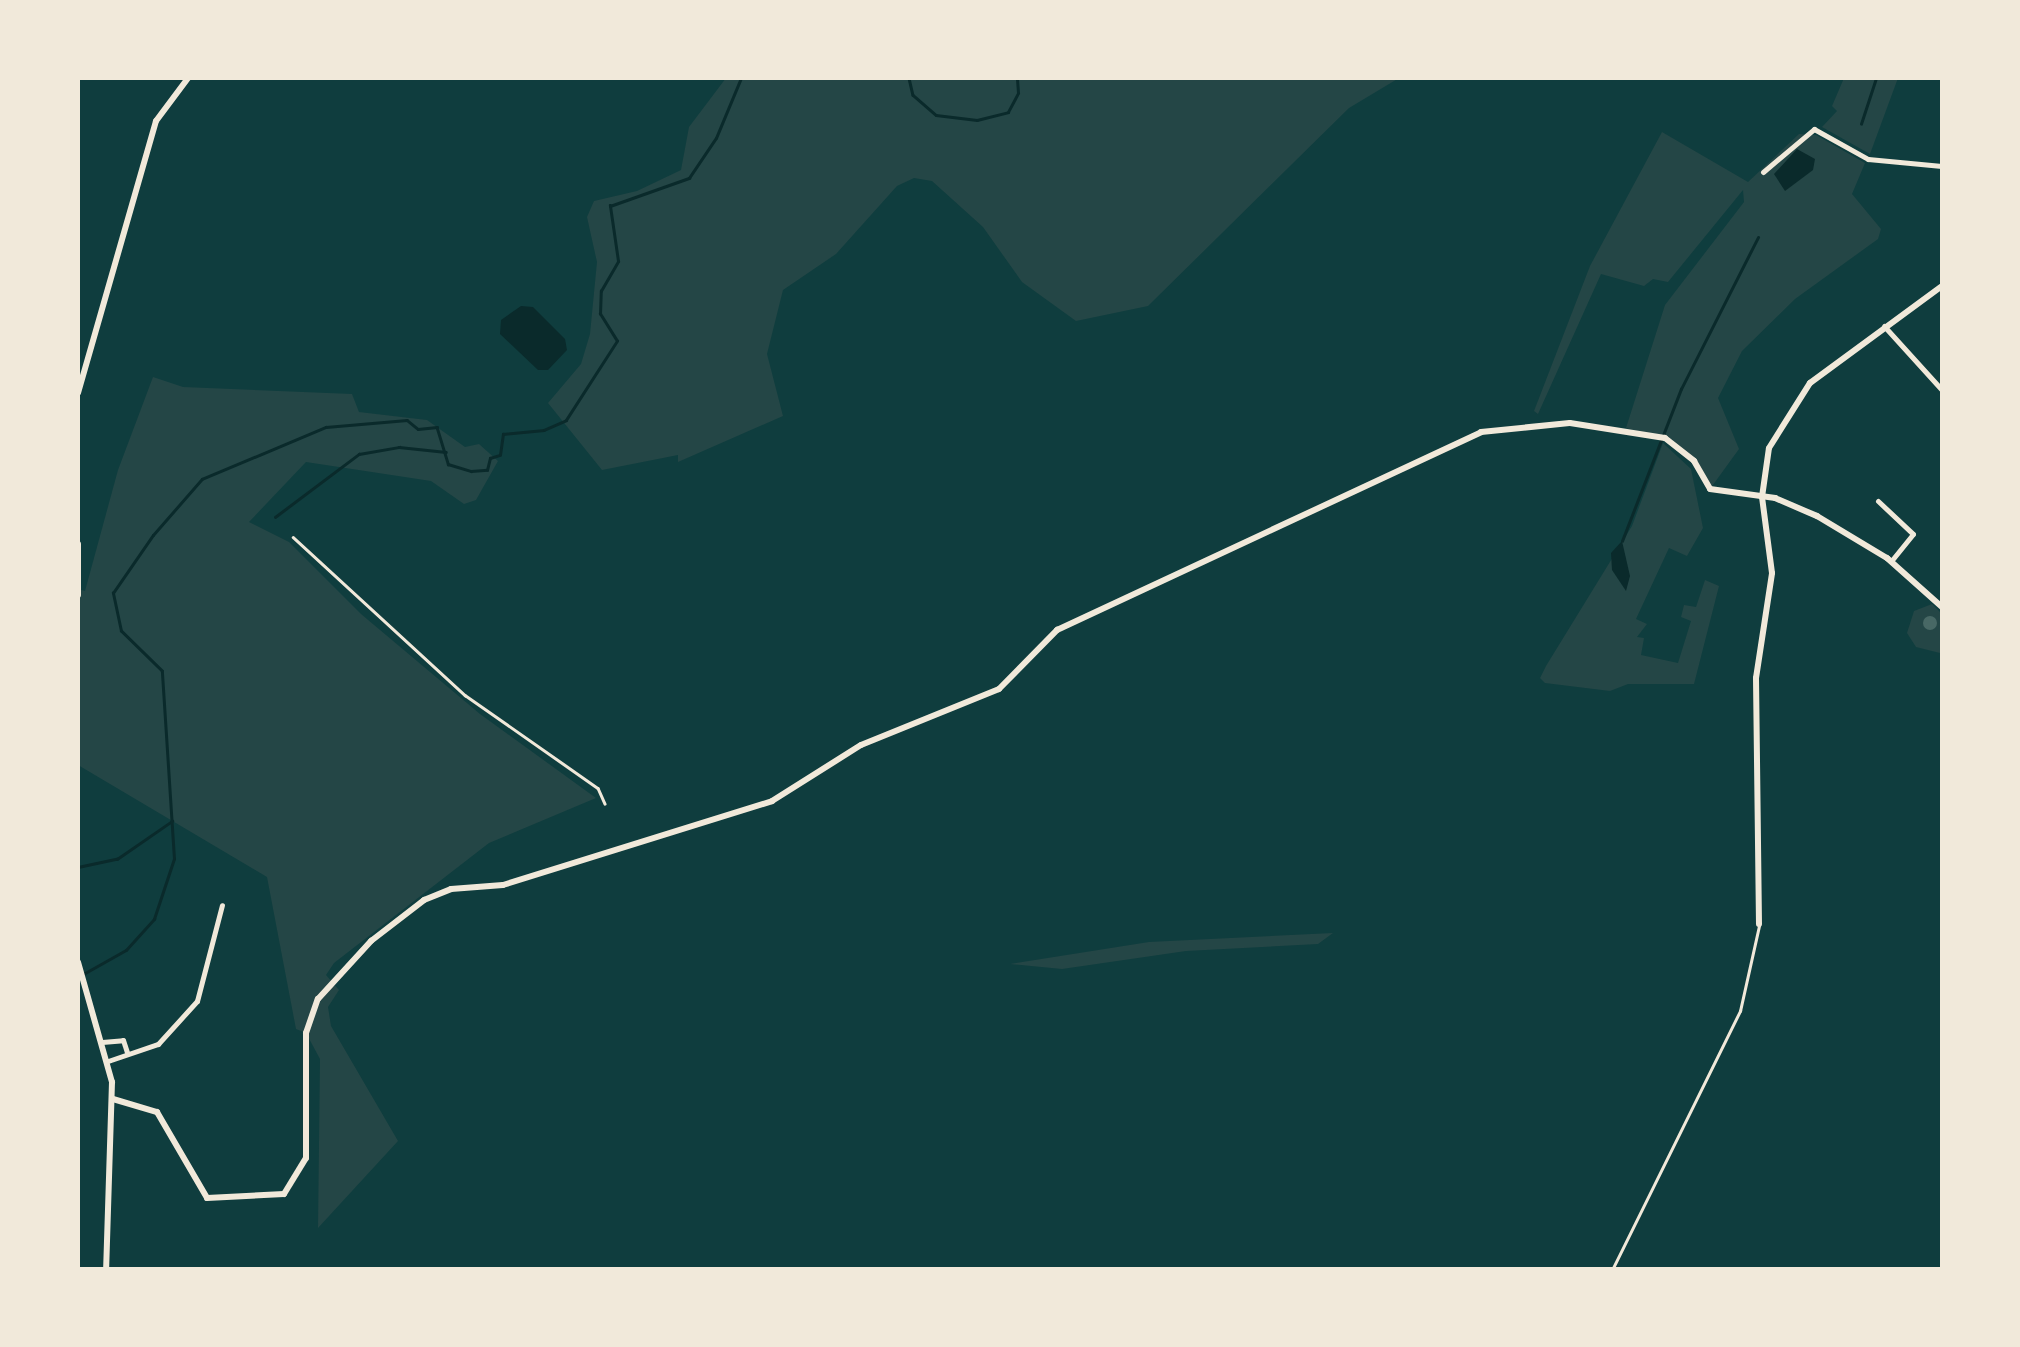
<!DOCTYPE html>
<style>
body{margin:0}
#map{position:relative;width:2020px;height:1347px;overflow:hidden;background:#0f3d3e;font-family:"Source Serif 4",serif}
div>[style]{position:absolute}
.green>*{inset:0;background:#244646}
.water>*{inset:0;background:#0a2a2b}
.stream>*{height:2.5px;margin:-1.25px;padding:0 1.25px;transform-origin:1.25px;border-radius:1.25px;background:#0a2a2b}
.building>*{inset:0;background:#486865}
.round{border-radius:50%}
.path>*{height:2.5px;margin:-1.25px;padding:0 1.25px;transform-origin:1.25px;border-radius:1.25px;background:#f1e9da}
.service>*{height:2.5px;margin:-1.25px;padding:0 1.25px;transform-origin:1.25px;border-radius:1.25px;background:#f1e9da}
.minor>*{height:5px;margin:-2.5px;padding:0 2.5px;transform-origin:2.5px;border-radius:2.5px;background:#f1e9da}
.tertiary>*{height:6px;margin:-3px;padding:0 3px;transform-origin:3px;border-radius:3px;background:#f1e9da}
span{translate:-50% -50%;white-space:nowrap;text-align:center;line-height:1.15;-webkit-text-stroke:10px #f1e9da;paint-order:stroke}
.frame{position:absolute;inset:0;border:80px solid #f1e9da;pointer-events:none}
</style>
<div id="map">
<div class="green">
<i style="clip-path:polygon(726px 78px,1399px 78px,1349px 108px,1148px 306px,1076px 321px,1022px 282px,983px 227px,932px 181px,914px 178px,897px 186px,836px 254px,783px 290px,767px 354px,783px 416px,678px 462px,678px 455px,602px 470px,548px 403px,581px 364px,590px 334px,597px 262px,587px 217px,594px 201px,637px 191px,681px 170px,689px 127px)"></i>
<i style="clip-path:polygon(1844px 78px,1898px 78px,1870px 154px,1822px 127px,1837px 111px,1832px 106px)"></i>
<i style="clip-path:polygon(1662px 132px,1748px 182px,1799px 134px,1816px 135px,1865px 163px,1852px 194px,1881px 229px,1878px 239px,1795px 299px,1742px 351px,1718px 398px,1739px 449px,1710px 489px,1694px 461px,1665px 438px,1626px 428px,1665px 305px,1744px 202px,1743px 190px,1668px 282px,1653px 279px,1644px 286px,1601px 274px,1538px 414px,1534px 411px,1590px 266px)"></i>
<i style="clip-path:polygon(153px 377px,183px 387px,352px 394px,359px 412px,427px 420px,465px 447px,479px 444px,498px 461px,476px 500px,464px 504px,431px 481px,306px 462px,249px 522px,289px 542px,361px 614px,480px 714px,596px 798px,489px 843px,334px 963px,326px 975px,339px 990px,328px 1007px,331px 1026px,398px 1141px,318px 1228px,320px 1059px,306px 1033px,296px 1029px,267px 877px,78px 765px,78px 589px,85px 591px,118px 470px)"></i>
<i style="clip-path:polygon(1663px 443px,1691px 469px,1703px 528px,1687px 556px,1669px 548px,1636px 619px,1647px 624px,1637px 637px,1644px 638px,1641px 655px,1678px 663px,1691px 621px,1681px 617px,1684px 605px,1696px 607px,1705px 580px,1719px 586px,1694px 684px,1628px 684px,1610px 691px,1545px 683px,1540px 678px,1546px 666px,1632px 526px)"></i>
<i style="clip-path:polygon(1932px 604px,1942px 614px,1940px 653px,1916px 647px,1907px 633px,1914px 611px)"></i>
<i style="clip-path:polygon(1333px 933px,1318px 944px,1186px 951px,1062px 969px,1010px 964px,1149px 942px)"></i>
</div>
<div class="water">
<i style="clip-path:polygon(1797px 149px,1815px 159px,1813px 170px,1785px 191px,1774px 174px)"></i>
<i style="clip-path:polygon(521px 306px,533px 307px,565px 339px,567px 350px,548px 370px,538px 370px,500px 334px,501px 320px)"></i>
<i style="clip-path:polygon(1622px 541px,1630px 576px,1626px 591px,1612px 570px,1611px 553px)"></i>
</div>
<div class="stream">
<i style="left:909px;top:78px;width:17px;rotate:77deg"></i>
<i style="left:913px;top:95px;width:30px;rotate:41deg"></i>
<i style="left:936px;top:115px;width:41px;rotate:7deg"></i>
<i style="left:977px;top:120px;width:32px;rotate:-14deg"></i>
<i style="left:1008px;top:112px;width:21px;rotate:-62deg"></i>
<i style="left:1018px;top:93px;width:15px;rotate:-94deg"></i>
<i style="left:1861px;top:124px;width:48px;rotate:-71.9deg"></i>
<i style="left:275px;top:517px;width:105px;rotate:-36.9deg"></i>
<i style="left:359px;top:454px;width:41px;rotate:-9.9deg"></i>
<i style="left:399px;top:447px;width:47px;rotate:6.1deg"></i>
<i style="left:1622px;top:541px;width:163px;rotate:-68.8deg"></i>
<i style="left:1681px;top:389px;width:170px;rotate:-63.1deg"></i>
<i style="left:78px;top:867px;width:40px;rotate:-12deg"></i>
<i style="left:117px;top:859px;width:67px;rotate:-34.6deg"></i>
<i style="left:78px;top:977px;width:55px;rotate:-29.4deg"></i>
<i style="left:126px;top:950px;width:42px;rotate:-47.9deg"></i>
<i style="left:154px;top:919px;width:63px;rotate:-71.6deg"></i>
<i style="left:174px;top:859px;width:188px;rotate:-93.7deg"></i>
<i style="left:162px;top:671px;width:57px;rotate:-135.7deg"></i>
<i style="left:121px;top:631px;width:39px;rotate:-102deg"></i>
<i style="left:113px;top:593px;width:70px;rotate:-55.4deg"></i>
<i style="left:153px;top:535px;width:74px;rotate:-48.8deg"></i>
<i style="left:202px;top:479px;width:134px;rotate:-22.8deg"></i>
<i style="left:326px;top:427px;width:81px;rotate:-4.9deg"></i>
<i style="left:407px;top:420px;width:14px;rotate:39deg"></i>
<i style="left:418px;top:429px;width:19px;rotate:-6deg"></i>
<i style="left:437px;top:427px;width:39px;rotate:73deg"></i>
<i style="left:448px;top:464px;width:24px;rotate:17deg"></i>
<i style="left:471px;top:471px;width:16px;rotate:-4deg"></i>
<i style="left:487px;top:470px;width:12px;rotate:-76deg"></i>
<i style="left:490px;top:458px;width:10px;rotate:-17deg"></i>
<i style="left:500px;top:455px;width:21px;rotate:-82deg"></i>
<i style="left:503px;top:434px;width:41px;rotate:-5.6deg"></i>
<i style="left:544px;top:430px;width:24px;rotate:-24deg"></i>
<i style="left:566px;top:420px;width:94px;rotate:-57.2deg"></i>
<i style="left:617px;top:341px;width:32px;rotate:-122deg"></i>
<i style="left:600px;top:314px;width:23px;rotate:-88deg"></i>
<i style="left:601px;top:291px;width:34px;rotate:-60deg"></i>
<i style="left:618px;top:261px;width:56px;rotate:-98.3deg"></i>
<i style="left:610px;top:206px;width:84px;rotate:-19.5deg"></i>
<i style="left:689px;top:178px;width:48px;rotate:-56deg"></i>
<i style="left:716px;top:138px;width:65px;rotate:-67.4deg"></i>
</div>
<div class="building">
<i class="round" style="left:1923px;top:616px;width:14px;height:14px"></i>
</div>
<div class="path">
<i style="left:293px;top:537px;width:234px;rotate:42.6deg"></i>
<i style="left:465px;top:695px;width:162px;rotate:35deg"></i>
<i style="left:598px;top:788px;width:17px;rotate:66deg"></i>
</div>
<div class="service">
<i style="left:1612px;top:1270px;width:289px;rotate:-63.7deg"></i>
<i style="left:1740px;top:1011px;width:87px;rotate:-77.4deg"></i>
</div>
<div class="minor">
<i style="left:1763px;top:172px;width:67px;rotate:-40.1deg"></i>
<i style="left:1814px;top:129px;width:62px;rotate:29.1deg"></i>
<i style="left:1868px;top:159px;width:74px;rotate:5.4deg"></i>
<i style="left:1884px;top:326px;width:86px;rotate:47.8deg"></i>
<i style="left:1878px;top:501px;width:48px;rotate:43.3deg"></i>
<i style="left:1913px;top:534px;width:35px;rotate:129deg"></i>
<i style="left:102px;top:1042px;width:21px;rotate:-5deg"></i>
<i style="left:123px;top:1040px;width:13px;rotate:72deg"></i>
<i style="left:108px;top:1061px;width:53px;rotate:-18.8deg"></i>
<i style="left:158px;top:1044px;width:58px;rotate:-47.8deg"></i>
<i style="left:197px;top:1001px;width:99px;rotate:-75.4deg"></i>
</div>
<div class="tertiary">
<i style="left:78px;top:393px;width:283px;rotate:-74deg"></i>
<i style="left:156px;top:121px;width:54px;rotate:-53.3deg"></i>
<i style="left:78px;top:544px;width:51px;rotate:90deg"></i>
<i style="left:1759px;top:924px;width:246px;rotate:-90.7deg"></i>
<i style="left:1756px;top:678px;width:106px;rotate:-81.3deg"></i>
<i style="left:1772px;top:573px;width:77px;rotate:-97.5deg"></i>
<i style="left:1762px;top:497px;width:49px;rotate:-81.9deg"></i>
<i style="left:1769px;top:448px;width:77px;rotate:-57.8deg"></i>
<i style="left:1810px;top:383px;width:164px;rotate:-36.3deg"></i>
<i style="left:78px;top:962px;width:125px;rotate:74.2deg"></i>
<i style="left:112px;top:1082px;width:188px;rotate:91.8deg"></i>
<i style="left:113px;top:1099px;width:46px;rotate:16.5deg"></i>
<i style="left:157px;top:1112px;width:99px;rotate:59.8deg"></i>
<i style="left:207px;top:1198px;width:77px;rotate:-3deg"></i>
<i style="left:284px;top:1194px;width:42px;rotate:-58.6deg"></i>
<i style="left:306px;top:1158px;width:125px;rotate:-90deg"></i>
<i style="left:306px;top:1033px;width:36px;rotate:-71deg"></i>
<i style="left:318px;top:999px;width:79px;rotate:-47.6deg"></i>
<i style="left:371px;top:941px;width:67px;rotate:-37.7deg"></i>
<i style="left:424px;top:900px;width:29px;rotate:-22deg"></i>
<i style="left:451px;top:889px;width:52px;rotate:-4.4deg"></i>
<i style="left:503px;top:885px;width:282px;rotate:-17.3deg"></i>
<i style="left:772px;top:801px;width:105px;rotate:-32.2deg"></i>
<i style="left:861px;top:745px;width:149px;rotate:-22.1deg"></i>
<i style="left:999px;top:689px;width:83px;rotate:-45.5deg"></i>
<i style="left:1057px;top:630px;width:468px;rotate:-25deg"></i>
<i style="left:1481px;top:432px;width:89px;rotate:-5.8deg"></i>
<i style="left:1570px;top:423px;width:96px;rotate:9deg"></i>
<i style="left:1665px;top:438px;width:37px;rotate:38deg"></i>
<i style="left:1694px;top:461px;width:32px;rotate:60deg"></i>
<i style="left:1710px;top:489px;width:66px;rotate:7.9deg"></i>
<i style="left:1775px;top:498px;width:46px;rotate:23.2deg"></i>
<i style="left:1817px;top:516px;width:82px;rotate:31deg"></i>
<i style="left:1887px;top:558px;width:74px;rotate:41.7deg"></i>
</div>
<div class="frame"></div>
</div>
